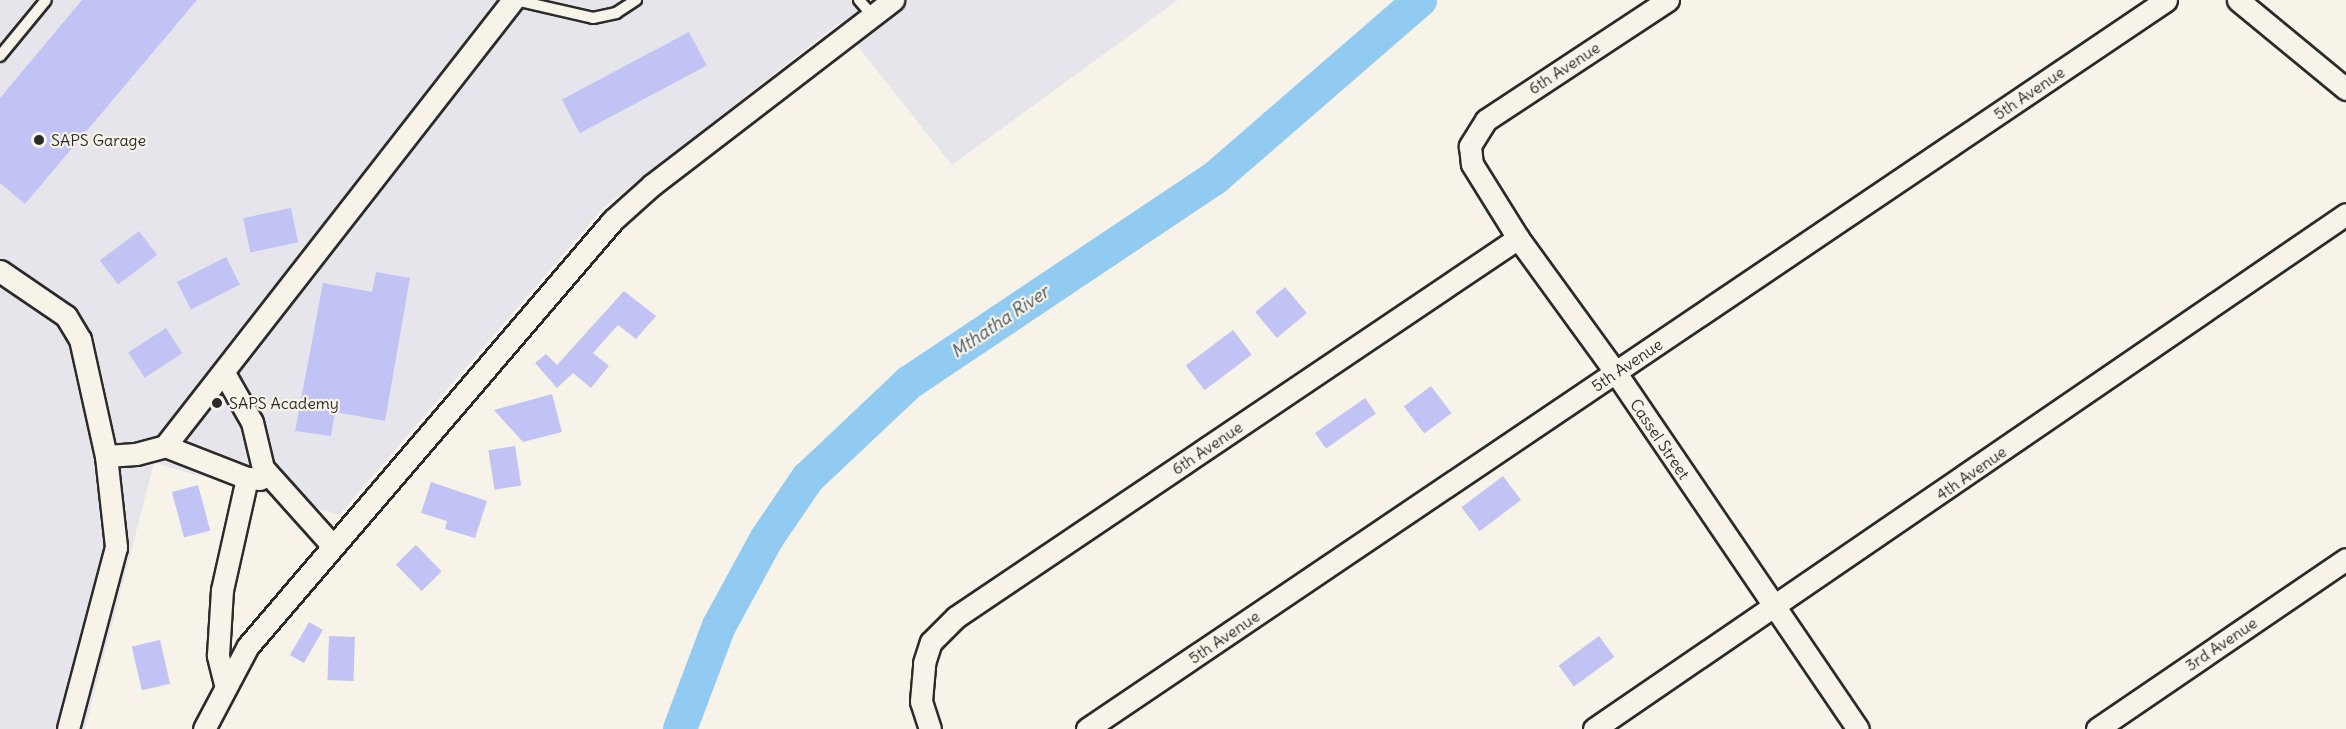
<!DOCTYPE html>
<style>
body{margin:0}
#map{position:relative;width:2346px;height:729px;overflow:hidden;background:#f7f3e8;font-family:Delius,sans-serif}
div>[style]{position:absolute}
.built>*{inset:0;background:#e7e5ec}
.river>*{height:34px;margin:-17px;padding:0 17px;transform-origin:17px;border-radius:17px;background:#92cbf1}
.building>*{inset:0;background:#c1c3f5;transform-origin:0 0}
.roads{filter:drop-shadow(2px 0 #2b2b2b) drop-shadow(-2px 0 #2b2b2b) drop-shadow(0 2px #2b2b2b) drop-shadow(0 -2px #2b2b2b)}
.lane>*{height:10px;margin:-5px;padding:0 5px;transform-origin:5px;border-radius:5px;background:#f7f3e8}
.street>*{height:21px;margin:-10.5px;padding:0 10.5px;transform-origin:10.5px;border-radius:10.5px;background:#f7f3e8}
.dots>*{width:16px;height:16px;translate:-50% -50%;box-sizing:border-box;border:3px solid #f7f3e8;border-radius:50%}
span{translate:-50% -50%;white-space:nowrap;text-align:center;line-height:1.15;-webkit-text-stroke:4.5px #f7f3e8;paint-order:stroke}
.street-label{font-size:16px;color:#2b2b2b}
.poi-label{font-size:16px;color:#2b2b2b}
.left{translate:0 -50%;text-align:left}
.water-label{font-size:18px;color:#45535c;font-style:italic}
</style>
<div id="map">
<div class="built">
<i style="clip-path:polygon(0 0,1178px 0,952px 165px,839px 23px,603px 208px,339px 515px,154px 463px,85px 729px,0 729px)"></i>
</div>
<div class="river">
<i style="left:680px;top:729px;width:110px;rotate:-69.3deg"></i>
<i style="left:719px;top:626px;width:100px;rotate:-61.4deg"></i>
<i style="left:767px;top:538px;width:73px;rotate:-55.7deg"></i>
<i style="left:808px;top:478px;width:140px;rotate:-43.3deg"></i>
<i style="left:910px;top:382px;width:368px;rotate:-33.8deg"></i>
<i style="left:1216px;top:177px;width:270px;rotate:-40.9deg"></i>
</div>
<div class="building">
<i style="clip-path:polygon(82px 0,197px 0,25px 204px,0 183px,0 98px)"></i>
<i style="left:689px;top:32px;width:38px;height:144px;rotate:62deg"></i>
<i style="left:291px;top:208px;width:35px;height:49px;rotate:78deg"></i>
<i style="left:139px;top:231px;width:30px;height:49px;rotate:53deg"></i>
<i style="left:226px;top:257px;width:31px;height:55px;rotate:63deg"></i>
<i style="clip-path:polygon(376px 272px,410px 278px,385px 421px,335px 412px,331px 436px,295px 431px,323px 283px,372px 292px)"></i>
<i style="left:1285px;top:287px;width:34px;height:39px;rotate:50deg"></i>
<i style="clip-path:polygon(624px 291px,656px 316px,636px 339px,618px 325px,593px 353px,609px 366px,591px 388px,573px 373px,557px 388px,535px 363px,546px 354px,557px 365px)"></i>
<i style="left:166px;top:328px;width:30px;height:45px;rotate:57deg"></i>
<i style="left:1233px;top:330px;width:31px;height:59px;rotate:53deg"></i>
<i style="left:1431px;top:386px;width:34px;height:34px;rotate:53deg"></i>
<i style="clip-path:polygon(552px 394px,562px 432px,523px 442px,494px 410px)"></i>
<i style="left:1365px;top:398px;width:19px;height:61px;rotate:55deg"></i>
<i style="left:515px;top:446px;width:40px;height:27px;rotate:81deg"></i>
<i style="left:1503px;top:476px;width:30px;height:52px;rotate:53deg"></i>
<i style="clip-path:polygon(431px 482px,487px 501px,475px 538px,445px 529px,447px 521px,421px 513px)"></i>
<i style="left:198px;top:485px;width:47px;height:27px;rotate:75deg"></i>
<i style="left:416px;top:545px;width:37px;height:28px;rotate:46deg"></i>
<i style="left:309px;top:622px;width:16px;height:38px;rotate:30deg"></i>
<i style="left:329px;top:636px;width:26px;height:44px;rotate:2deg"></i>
<i style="left:1599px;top:636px;width:26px;height:50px;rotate:54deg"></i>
<i style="left:160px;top:640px;width:45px;height:29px;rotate:77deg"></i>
</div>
<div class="roads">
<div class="lane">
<i style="left:515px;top:0;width:80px;rotate:13deg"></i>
<i style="left:593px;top:18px;width:24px;rotate:-12deg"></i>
<i style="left:616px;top:13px;width:24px;rotate:-33deg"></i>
<i style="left:859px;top:0;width:21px;rotate:49deg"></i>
<i style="left:0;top:56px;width:72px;rotate:-50.6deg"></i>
</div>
<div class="street">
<i style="left:1668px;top:0;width:218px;rotate:146.6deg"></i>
<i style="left:1486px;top:120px;width:31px;rotate:122deg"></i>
<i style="left:1470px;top:146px;width:18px;rotate:84deg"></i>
<i style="left:1472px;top:164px;width:87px;rotate:58.1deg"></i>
<i style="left:1518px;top:238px;width:167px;rotate:54deg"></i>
<i style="left:1616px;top:373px;width:430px;rotate:55.8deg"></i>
<i style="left:2238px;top:0;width:140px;rotate:39.5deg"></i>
<i style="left:0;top:271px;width:80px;rotate:34.3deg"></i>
<i style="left:66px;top:316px;width:27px;rotate:59deg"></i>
<i style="left:80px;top:339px;width:120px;rotate:77.5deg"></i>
<i style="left:106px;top:456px;width:92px;rotate:83.7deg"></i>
<i style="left:116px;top:547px;width:188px;rotate:104.8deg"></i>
<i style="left:224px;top:373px;width:56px;rotate:60.3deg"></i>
<i style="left:252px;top:422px;width:47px;rotate:76.6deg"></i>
<i style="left:263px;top:468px;width:103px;rotate:48.1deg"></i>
<i style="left:165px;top:446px;width:88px;rotate:21.3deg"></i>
<i style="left:247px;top:478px;width:13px;rotate:4deg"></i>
<i style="left:106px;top:456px;width:30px;rotate:-4deg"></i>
<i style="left:136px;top:454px;width:30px;rotate:-15deg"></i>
<i style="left:165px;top:446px;width:566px;rotate:-52.04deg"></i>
<i style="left:225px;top:684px;width:30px;rotate:-104deg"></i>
<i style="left:218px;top:655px;width:65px;rotate:-86.5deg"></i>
<i style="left:222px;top:590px;width:115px;rotate:-77.4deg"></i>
<i style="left:204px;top:729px;width:94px;rotate:-62.1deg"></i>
<i style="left:248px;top:646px;width:561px;rotate:-49.41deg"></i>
<i style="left:613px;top:220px;width:52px;rotate:-41.9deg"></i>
<i style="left:652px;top:185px;width:304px;rotate:-37.5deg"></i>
<i style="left:930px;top:729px;width:29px;rotate:-108deg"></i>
<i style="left:921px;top:701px;width:38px;rotate:-85deg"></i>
<i style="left:924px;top:663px;width:22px;rotate:-72deg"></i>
<i style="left:931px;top:642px;width:35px;rotate:-45deg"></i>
<i style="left:956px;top:617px;width:678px;rotate:-33.99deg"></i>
<i style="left:1087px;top:729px;width:1302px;rotate:-34.04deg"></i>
<i style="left:1594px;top:729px;width:911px;rotate:-34.4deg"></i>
<i style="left:2097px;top:729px;width:301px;rotate:-34.3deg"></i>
</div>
</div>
<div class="dots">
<i style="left:39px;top:140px;background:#2b2b2b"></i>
<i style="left:217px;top:403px;background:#2b2b2b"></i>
</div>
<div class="street-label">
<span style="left:1564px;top:68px;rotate:-33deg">6th Avenue</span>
<span style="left:2029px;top:93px;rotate:-34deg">5th Avenue</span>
<span style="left:1627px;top:365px;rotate:-34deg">5th Avenue</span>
<span style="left:1660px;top:439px;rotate:56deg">Cassel Street</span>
<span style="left:1207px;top:448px;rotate:-34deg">6th Avenue</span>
<span style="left:1971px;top:473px;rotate:-35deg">4th Avenue</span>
<span style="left:1224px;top:637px;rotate:-34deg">5th Avenue</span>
<span style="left:2221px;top:644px;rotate:-34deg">3rd Avenue</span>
</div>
<div class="poi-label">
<span class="left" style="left:51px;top:140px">SAPS Garage</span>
<span class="left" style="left:229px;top:403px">SAPS Academy</span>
</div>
<div class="water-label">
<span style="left:1000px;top:322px;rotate:-34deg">Mthatha River</span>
</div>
</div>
